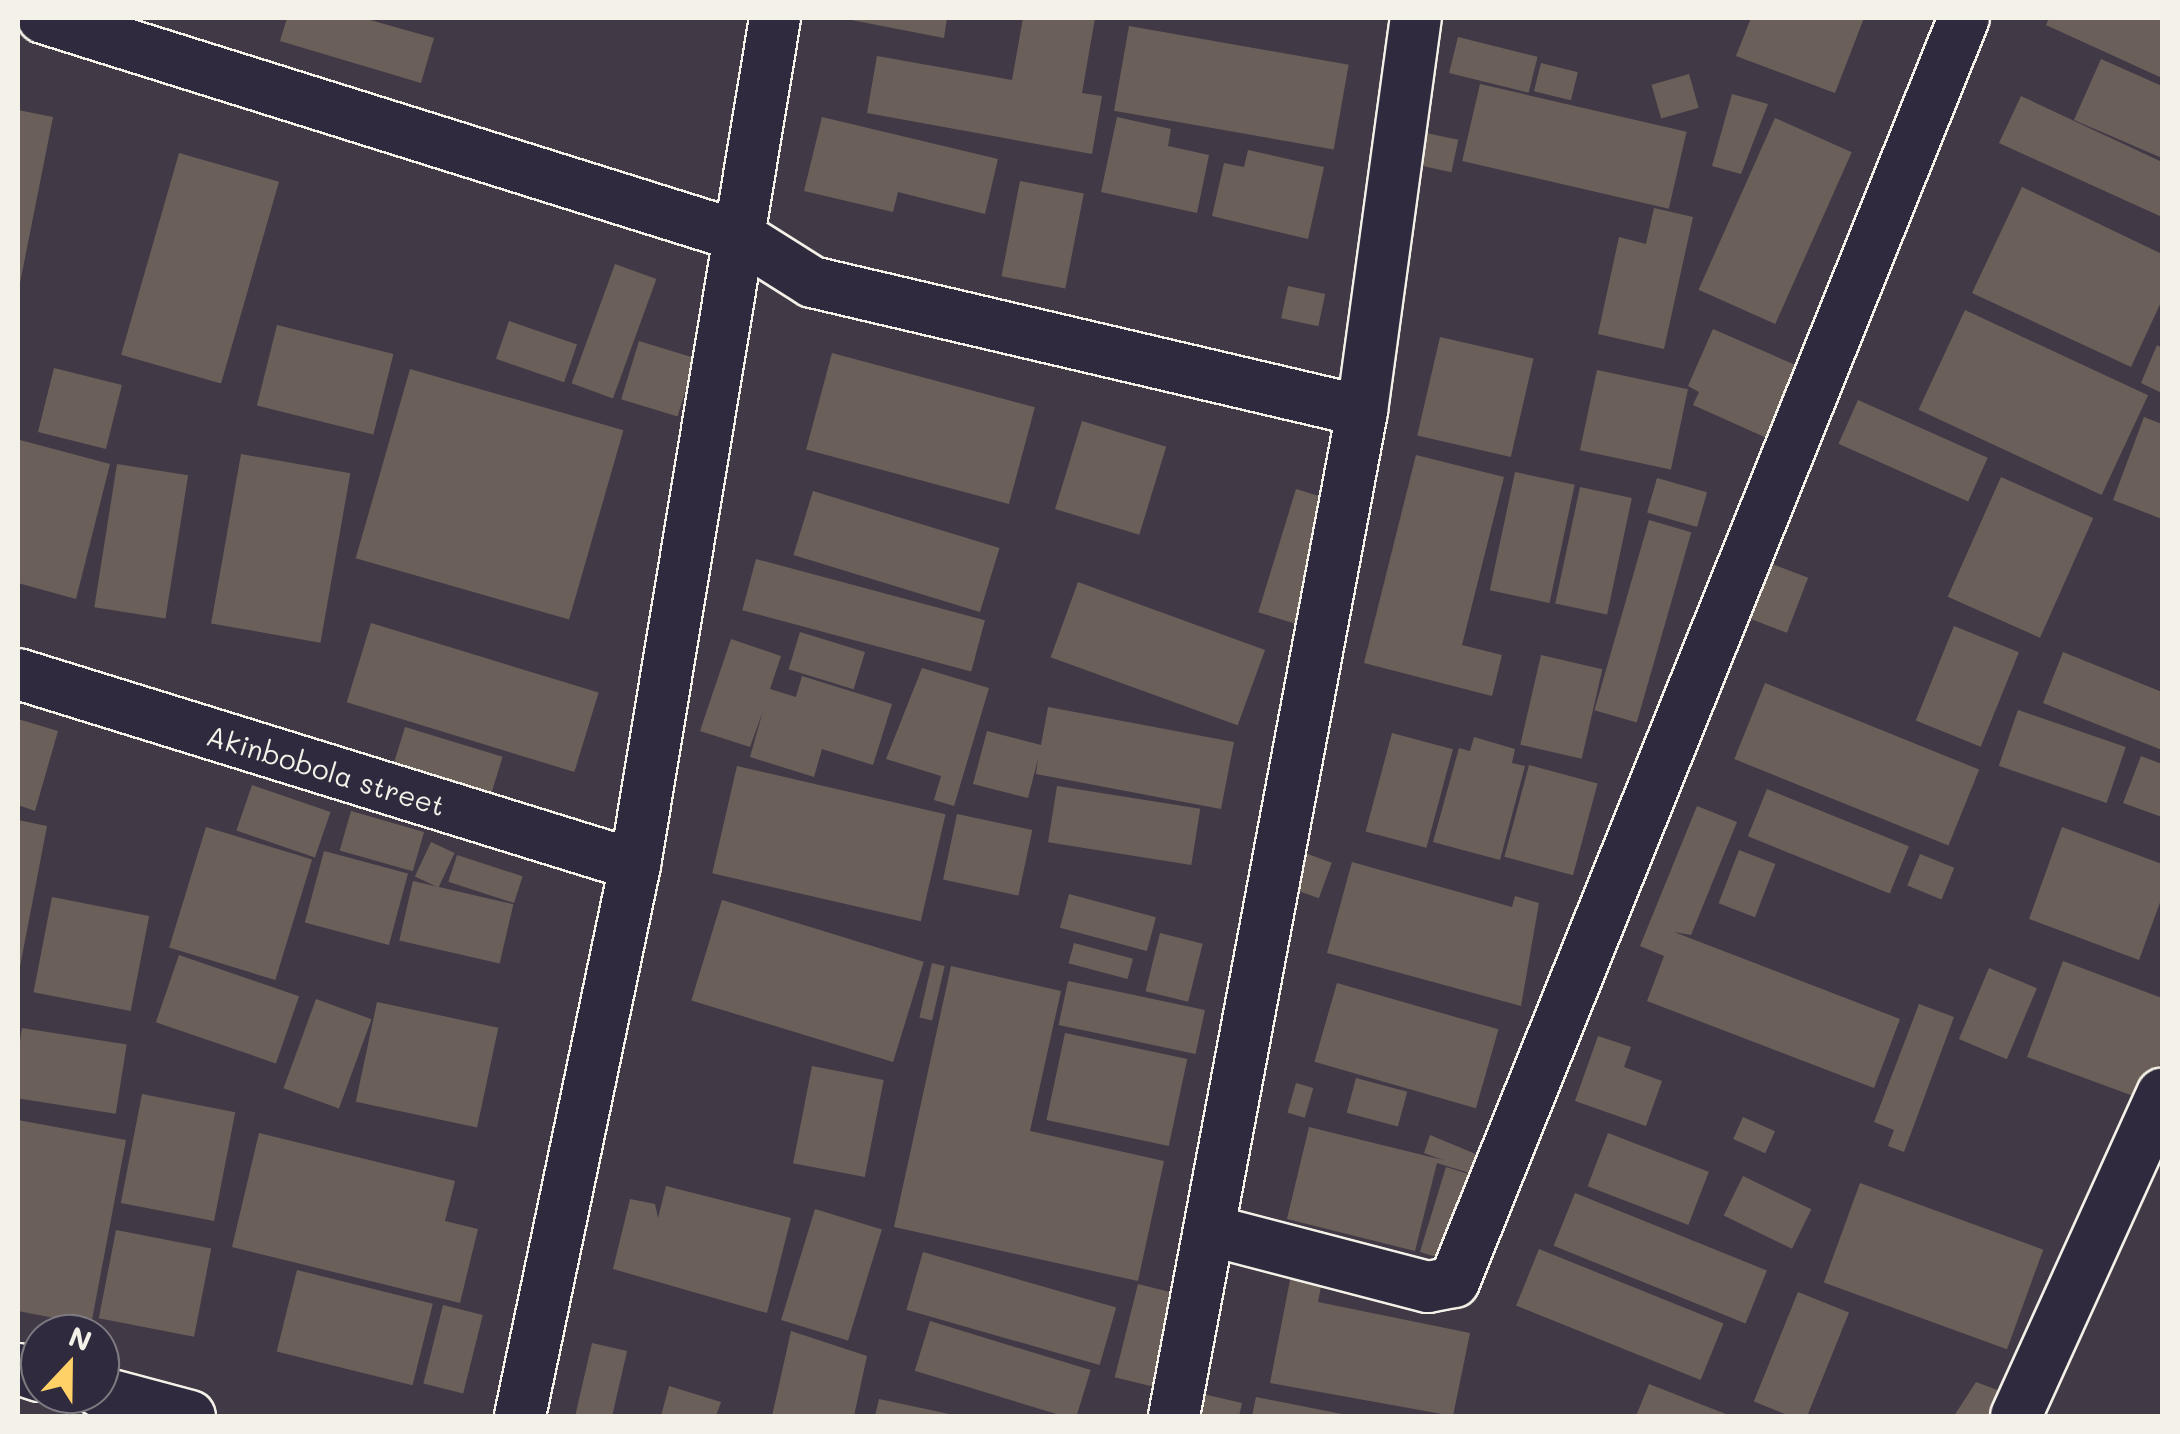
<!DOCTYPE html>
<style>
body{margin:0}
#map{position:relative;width:2180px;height:1434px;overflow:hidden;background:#413a46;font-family:Mali,sans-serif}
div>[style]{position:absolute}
.building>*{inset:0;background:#6b5f5a;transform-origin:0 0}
.roads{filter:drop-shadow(2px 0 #f4f1e8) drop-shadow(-2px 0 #f4f1e8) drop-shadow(0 2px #f4f1e8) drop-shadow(0 -2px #f4f1e8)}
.street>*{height:50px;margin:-25px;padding:0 25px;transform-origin:25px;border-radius:25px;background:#2f2a3d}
span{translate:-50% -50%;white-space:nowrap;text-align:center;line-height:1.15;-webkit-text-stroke:9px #2f2a3d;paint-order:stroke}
.street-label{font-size:28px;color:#f4f1e8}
.frame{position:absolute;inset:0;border:20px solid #f4f1e8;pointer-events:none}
.north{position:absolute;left:20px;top:1314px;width:100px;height:100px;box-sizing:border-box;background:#2f2a3d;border:2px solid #7e7a81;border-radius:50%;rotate:22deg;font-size:28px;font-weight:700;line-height:40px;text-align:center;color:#f4f1e8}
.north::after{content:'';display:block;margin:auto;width:35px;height:45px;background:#ffd166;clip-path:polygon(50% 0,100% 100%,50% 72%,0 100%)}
</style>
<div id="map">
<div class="building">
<i style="clip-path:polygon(287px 18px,363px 18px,434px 38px,421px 83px,280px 41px)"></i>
<i style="clip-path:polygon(841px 18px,947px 18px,944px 38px)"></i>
<i style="clip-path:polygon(1023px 18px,1095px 18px,1082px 93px,1102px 96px,1092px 154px,867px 113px,877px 56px,1012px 80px)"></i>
<i style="clip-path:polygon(1751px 18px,1864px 18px,1835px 93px,1736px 56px)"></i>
<i style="clip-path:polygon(2049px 18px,2162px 18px,2162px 78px,2046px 25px)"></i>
<i style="left:1129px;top:26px;width:223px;height:86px;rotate:10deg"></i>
<i style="left:1458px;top:37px;width:82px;height:37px;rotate:14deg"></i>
<i style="clip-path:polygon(2101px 59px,2162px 86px,2162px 158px,2074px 120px)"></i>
<i style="left:1541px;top:63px;width:38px;height:29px;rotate:14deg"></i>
<i style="left:1689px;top:74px;width:35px;height:39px;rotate:74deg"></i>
<i style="left:1480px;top:84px;width:212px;height:79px;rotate:13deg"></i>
<i style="clip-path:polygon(1732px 94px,1768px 104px,1741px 174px,1712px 166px)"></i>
<i style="clip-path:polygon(2021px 96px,2162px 162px,2162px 217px,1999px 143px)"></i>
<i style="clip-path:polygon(18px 110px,53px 117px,19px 288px,18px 288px)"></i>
<i style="clip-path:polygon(822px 117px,998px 159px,985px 214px,898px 192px,893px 212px,804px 191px)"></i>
<i style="clip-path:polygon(1117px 117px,1171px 129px,1168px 146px,1209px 155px,1197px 213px,1101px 192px)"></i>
<i style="left:1775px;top:118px;width:84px;height:188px;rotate:24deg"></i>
<i style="left:1426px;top:133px;width:33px;height:33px;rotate:12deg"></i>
<i style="clip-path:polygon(1248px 150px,1324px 167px,1308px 239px,1212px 216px,1224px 163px,1244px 167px)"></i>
<i style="left:179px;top:153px;width:104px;height:210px;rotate:16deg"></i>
<i style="left:1020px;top:181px;width:65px;height:97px;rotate:11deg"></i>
<i style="clip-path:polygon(2022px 187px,2162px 254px,2162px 300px,2131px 367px,1972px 293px)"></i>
<i style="clip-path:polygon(1654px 208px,1693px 217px,1664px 349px,1598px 334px,1619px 237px,1646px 244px)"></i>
<i style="left:615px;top:264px;width:44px;height:127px;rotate:20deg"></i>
<i style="left:1288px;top:286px;width:38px;height:33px;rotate:12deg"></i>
<i style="left:1965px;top:310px;width:202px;height:110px;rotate:25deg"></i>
<i style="left:509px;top:321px;width:72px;height:40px;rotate:19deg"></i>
<i style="left:277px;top:325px;width:120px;height:83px;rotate:14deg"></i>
<i style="clip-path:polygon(1713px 329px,1800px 367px,1769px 439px,1693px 405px,1699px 392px,1688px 386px)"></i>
<i style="left:1440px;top:337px;width:96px;height:101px;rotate:13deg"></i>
<i style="left:639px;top:341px;width:59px;height:61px;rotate:17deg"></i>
<i style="clip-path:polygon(2157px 345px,2162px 348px,2162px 393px,2141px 383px)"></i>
<i style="left:832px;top:353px;width:210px;height:100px;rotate:15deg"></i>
<i style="left:54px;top:368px;width:70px;height:66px;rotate:14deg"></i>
<i style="left:410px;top:369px;width:222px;height:197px;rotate:16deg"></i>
<i style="left:1597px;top:370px;width:93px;height:82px;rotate:12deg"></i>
<i style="left:1858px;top:400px;width:142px;height:48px;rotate:24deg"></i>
<i style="clip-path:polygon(2144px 417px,2162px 424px,2162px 519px,2113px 500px)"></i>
<i style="left:1082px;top:421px;width:88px;height:92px;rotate:17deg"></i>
<i style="clip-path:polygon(20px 440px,110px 464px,76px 599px,18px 583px)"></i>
<i style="left:241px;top:454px;width:111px;height:172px;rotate:10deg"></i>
<i style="clip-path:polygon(1416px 455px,1504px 477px,1462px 645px,1502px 655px,1492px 696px,1364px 663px)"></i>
<i style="left:117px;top:464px;width:72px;height:145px;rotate:9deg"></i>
<i style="left:1515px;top:472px;width:61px;height:121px;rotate:12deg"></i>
<i style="left:2001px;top:477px;width:101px;height:131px;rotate:24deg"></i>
<i style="left:1657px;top:478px;width:52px;height:36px;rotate:16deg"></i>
<i style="left:1580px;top:487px;width:53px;height:119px;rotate:12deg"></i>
<i style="left:1296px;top:489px;width:45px;height:129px;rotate:17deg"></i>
<i style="left:813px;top:491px;width:195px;height:67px;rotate:17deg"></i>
<i style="left:1649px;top:520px;width:44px;height:198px;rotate:16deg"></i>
<i style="left:756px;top:559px;width:237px;height:53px;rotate:15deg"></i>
<i style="left:1767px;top:562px;width:44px;height:59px;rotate:21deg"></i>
<i style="left:1078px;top:582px;width:199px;height:80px;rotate:20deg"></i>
<i style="left:371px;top:623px;width:238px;height:83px;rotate:17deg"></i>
<i style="left:1954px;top:626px;width:70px;height:102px;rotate:22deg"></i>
<i style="left:800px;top:632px;width:68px;height:39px;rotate:17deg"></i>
<i style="clip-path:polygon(731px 639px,781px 656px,770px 689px,796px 697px,802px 676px,892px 704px,873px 765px,822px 749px,814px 777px,750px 757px,763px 711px,750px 747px,700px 731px)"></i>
<i style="clip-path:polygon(2063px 652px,2162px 692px,2162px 750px,2043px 703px)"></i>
<i style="left:1541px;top:655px;width:63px;height:92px;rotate:13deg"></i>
<i style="clip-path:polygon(922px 668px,989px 688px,954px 806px,934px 800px,941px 776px,886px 759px)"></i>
<i style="left:1765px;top:683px;width:231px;height:82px;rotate:22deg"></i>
<i style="clip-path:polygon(1048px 707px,1234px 742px,1221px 809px,1036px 774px,1038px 759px,1028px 798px,973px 784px,987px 731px,1041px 745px)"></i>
<i style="left:2018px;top:710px;width:114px;height:59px;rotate:19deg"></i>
<i style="clip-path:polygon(18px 719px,58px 731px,35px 811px,18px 805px)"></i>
<i style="left:405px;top:727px;width:102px;height:40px;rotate:17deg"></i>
<i style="left:1392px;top:733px;width:63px;height:102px;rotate:15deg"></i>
<i style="clip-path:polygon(1474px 737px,1515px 749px,1512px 763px,1525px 766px,1500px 860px,1433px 842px,1459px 748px,1470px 751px)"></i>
<i style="clip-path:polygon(2141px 756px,2162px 764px,2162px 817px,2123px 803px)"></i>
<i style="left:1529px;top:765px;width:71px;height:95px;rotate:15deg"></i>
<i style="left:737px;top:766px;width:214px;height:110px;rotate:13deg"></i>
<i style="left:252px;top:785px;width:83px;height:48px;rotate:19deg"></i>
<i style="left:1057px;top:786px;width:145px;height:57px;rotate:9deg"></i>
<i style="left:1767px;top:789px;width:153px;height:51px;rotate:22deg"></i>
<i style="clip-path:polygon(1697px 806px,1737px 822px,1691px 935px,1674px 932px,1900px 1019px,1874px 1088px,1647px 1001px,1664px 956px,1640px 946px)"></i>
<i style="left:351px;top:811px;width:76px;height:41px;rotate:16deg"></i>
<i style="left:957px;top:814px;width:77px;height:67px;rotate:12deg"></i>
<i style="clip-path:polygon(18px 820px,47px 826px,19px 972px,18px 972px)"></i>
<i style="left:206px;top:827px;width:111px;height:126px;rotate:17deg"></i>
<i style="clip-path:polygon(2062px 827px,2162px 864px,2162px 897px,2139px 960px,2029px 919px)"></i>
<i style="left:431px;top:842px;width:26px;height:38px;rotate:25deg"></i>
<i style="left:1297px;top:850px;width:37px;height:38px;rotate:20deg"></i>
<i style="left:1739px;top:850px;width:39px;height:57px;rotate:21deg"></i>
<i style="left:324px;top:851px;width:87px;height:74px;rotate:15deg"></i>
<i style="left:1920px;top:854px;width:37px;height:34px;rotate:22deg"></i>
<i style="left:457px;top:855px;width:69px;height:28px;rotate:18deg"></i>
<i style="clip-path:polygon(1352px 862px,1512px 907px,1515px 896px,1539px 903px,1521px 1006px,1327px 953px)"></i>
<i style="left:413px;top:881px;width:103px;height:61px;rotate:13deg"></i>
<i style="left:1069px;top:894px;width:90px;height:35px;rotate:15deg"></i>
<i style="left:52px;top:897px;width:99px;height:97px;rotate:11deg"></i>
<i style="left:722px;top:900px;width:211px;height:105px;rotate:17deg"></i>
<i style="left:1160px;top:933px;width:44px;height:60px;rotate:14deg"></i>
<i style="left:1074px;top:943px;width:61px;height:21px;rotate:15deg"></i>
<i style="left:179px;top:955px;width:127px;height:71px;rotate:19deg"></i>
<i style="clip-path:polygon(2063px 961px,2162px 998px,2162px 1058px,2147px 1101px,2027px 1057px)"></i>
<i style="left:932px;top:963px;width:13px;height:56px;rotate:13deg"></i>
<i style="clip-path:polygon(951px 966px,1061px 991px,1030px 1131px,1164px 1161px,1138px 1281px,894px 1227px)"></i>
<i style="left:1989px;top:968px;width:52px;height:77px;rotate:23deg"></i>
<i style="left:1068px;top:981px;width:140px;height:45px;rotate:12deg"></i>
<i style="left:1337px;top:983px;width:168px;height:82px;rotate:16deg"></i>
<i style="left:316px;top:999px;width:59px;height:95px;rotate:20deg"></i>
<i style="left:377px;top:1002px;width:124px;height:102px;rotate:12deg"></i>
<i style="clip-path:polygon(1919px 1004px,1954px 1017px,1904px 1152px,1888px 1146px,1894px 1130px,1874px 1122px)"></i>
<i style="left:22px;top:1028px;width:106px;height:70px;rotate:9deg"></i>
<i style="left:1065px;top:1033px;width:125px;height:89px;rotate:12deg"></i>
<i style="clip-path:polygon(1598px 1036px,1631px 1047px,1624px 1067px,1662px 1081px,1646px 1126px,1575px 1101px)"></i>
<i style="left:812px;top:1066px;width:73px;height:99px;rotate:11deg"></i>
<i style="left:1356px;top:1078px;width:53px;height:36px;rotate:15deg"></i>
<i style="left:1296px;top:1083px;width:18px;height:31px;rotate:16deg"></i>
<i style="left:142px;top:1094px;width:95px;height:111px;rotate:11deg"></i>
<i style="left:1743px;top:1117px;width:35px;height:24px;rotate:24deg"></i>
<i style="clip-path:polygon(18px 1120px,126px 1140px,91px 1325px,18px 1311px)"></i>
<i style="clip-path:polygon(1309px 1127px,1443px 1160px,1424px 1153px,1430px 1135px,1478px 1155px,1473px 1174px,1437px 1163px,1415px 1251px,1287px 1219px)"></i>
<i style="clip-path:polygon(259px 1133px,455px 1181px,445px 1221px,478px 1229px,460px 1303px,232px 1247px)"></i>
<i style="left:1608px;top:1133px;width:108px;height:57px;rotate:21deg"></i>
<i style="left:1446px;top:1167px;width:34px;height:89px;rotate:17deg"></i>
<i style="left:1743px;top:1176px;width:76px;height:44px;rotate:26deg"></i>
<i style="left:1860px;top:1183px;width:195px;height:106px;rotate:20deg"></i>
<i style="clip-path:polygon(666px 1186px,791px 1218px,767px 1313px,613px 1269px,630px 1199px,655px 1204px,658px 1218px)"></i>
<i style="left:1575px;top:1193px;width:207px;height:57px;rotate:22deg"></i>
<i style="left:815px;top:1209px;width:70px;height:116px;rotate:17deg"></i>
<i style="left:116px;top:1230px;width:97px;height:90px;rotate:11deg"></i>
<i style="left:1539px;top:1249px;width:199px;height:61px;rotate:22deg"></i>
<i style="left:923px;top:1252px;width:201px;height:60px;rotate:16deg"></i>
<i style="left:297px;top:1270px;width:140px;height:84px;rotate:14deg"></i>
<i style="clip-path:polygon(1291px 1275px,1322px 1281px,1318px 1302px,1470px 1333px,1453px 1416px,1270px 1383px)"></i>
<i style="left:1138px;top:1284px;width:42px;height:96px;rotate:14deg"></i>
<i style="left:1798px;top:1292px;width:55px;height:118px;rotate:22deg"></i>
<i style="left:443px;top:1305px;width:41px;height:81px;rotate:14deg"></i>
<i style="left:930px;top:1321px;width:168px;height:52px;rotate:17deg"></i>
<i style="clip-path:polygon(791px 1331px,867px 1356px,854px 1416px,772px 1416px)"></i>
<i style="left:592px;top:1343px;width:36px;height:75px;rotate:13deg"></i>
<i style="clip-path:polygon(1976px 1382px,2008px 1394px,2000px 1416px,1954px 1416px)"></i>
<i style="clip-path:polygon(1649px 1384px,1731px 1416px,1636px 1416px)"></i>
<i style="clip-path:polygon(669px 1386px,721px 1402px,716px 1416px,661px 1416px)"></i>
<i style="clip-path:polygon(1190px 1391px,1242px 1403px,1239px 1416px,1184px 1416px)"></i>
<i style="clip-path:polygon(1256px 1397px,1347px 1415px,1347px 1416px,1252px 1416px)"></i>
<i style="clip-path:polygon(879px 1399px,954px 1415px,954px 1416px,875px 1416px)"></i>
</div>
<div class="roads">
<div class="street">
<i style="left:43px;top:18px;width:729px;rotate:17.39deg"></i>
<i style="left:739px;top:236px;width:86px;rotate:32.2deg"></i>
<i style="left:812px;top:282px;width:565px;rotate:13.2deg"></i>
<i style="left:18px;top:674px;width:646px;rotate:17.2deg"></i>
<i style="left:1209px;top:1230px;width:226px;rotate:14.6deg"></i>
<i style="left:1428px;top:1287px;width:26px;rotate:-11deg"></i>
<i style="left:1454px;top:1282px;width:1363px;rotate:-68.03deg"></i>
<i style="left:18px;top:1369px;width:23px;rotate:18deg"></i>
<i style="left:100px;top:1392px;width:93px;rotate:14.9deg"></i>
<i style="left:520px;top:1416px;width:563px;rotate:-78.21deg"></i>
<i style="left:635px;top:865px;width:858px;rotate:-80.61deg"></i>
<i style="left:1174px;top:1416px;width:1022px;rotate:-79.4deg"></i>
<i style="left:1362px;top:411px;width:397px;rotate:-82.2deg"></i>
<i style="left:2016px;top:1416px;width:354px;rotate:-65.6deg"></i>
</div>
</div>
<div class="street-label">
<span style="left:326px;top:770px;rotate:17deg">Akinbobola street</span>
</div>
<div class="frame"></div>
<div class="north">N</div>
</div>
